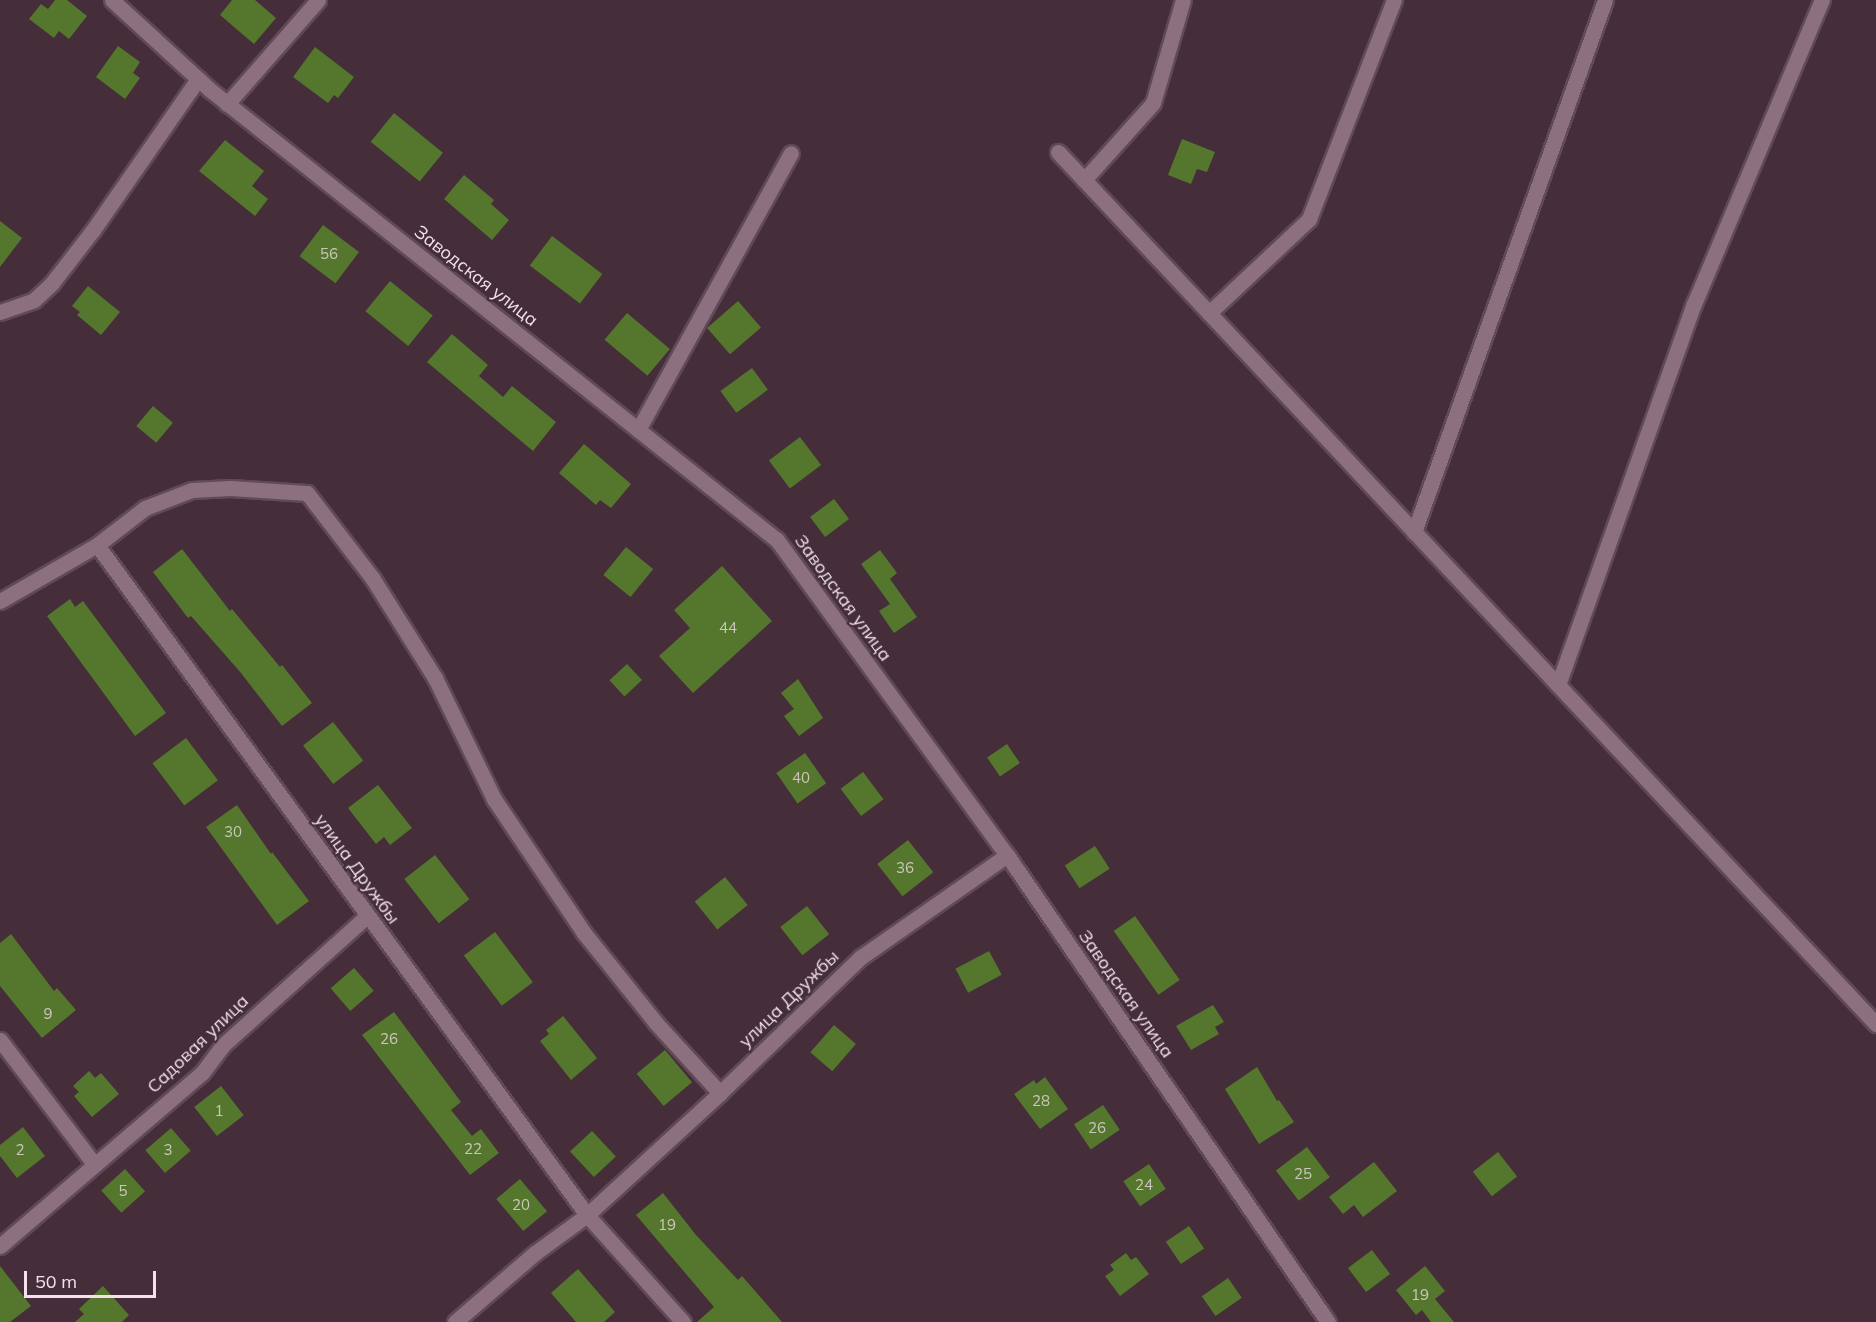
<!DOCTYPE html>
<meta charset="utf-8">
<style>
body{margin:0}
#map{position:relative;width:1876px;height:1322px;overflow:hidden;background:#452d3a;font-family:Mulish,sans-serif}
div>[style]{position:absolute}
.building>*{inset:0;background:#55772d;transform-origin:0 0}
.roads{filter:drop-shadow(2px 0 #5f4a56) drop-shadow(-2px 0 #5f4a56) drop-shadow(0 2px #5f4a56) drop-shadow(0 -2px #5f4a56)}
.street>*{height:15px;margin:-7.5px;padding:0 7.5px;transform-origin:7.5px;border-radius:7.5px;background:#8d707f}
span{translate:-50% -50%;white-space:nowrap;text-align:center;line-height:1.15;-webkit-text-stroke:4.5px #452d3a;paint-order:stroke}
.number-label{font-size:15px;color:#ccc7bc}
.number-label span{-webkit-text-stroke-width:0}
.street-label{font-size:18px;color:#f3e2eb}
.scale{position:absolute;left:24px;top:1271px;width:132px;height:27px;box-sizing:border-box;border:3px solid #f3e2eb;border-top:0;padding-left:8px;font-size:18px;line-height:21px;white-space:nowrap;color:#f3e2eb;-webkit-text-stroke:4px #452d3a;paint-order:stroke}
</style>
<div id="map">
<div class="building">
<i style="clip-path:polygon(55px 0,67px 0,87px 16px,69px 39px,59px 31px,54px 38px,29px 19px,41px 4px,48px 9px)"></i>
<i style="clip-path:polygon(232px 0,255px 0,276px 18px,254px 44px,220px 15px)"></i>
<i style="clip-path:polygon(118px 46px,140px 62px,133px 73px,140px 78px,125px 99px,96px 77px)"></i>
<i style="clip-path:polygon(315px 47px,354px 77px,338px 98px,334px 95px,328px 103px,293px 77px)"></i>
<i style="left:394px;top:113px;width:63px;height:37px;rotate:39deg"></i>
<i style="clip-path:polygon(1182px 139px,1215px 152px,1207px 172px,1197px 169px,1191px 184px,1168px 175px)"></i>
<i style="clip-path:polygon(225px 140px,264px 171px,252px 186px,268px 199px,255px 216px,199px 171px)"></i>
<i style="clip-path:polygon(464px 175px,494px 200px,491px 204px,509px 220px,492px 240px,444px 199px)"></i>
<i style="clip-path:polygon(0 221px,22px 238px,0 267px)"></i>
<i style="left:323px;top:225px;width:45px;height:39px;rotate:37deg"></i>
<i style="left:552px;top:236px;width:63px;height:37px;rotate:37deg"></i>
<i style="left:390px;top:281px;width:55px;height:39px;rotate:39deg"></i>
<i style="clip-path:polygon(88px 286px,120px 312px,101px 335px,77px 315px,80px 312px,72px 306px)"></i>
<i style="left:738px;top:301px;width:35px;height:41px;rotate:49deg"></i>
<i style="left:627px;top:313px;width:56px;height:35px;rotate:40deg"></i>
<i style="clip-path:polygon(452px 334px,488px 365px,479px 376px,503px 397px,512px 386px,556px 422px,533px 451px,427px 362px)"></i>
<i style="left:752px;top:368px;width:27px;height:39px;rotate:54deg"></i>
<i style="left:153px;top:406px;width:26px;height:26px;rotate:40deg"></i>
<i style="left:800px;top:437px;width:35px;height:39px;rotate:53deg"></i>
<i style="clip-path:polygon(584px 444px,631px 484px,611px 508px,600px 500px,596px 505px,559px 473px)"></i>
<i style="left:834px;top:499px;width:25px;height:30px;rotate:53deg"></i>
<i style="left:626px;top:547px;width:35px;height:36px;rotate:39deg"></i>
<i style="clip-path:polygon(182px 549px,230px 611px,232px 609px,280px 667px,282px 665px,312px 703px,282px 726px,241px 673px,191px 616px,188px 618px,153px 572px)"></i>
<i style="clip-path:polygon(880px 550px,897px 573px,890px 579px,917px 617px,894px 633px,879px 611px,890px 604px,861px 564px)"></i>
<i style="clip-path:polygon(722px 566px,772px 621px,693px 693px,659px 656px,690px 628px,674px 610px)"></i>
<i style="clip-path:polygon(70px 599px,75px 607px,83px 601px,166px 713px,135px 736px,47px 616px)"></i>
<i style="left:627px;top:664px;width:22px;height:24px;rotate:47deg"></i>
<i style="clip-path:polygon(798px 679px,823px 718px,799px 736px,784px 716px,794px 709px,781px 693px)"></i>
<i style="left:333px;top:722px;width:49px;height:38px;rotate:52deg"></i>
<i style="left:186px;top:738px;width:53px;height:42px;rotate:53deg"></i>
<i style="left:1007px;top:744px;width:23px;height:24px;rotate:56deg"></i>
<i style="left:805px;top:753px;width:37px;height:35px;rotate:55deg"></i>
<i style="left:863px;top:772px;width:34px;height:28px;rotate:53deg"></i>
<i style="clip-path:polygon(378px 785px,412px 828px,390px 845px,384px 837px,376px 844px,348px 808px)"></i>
<i style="clip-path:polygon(237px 805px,271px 854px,272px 852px,309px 901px,277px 925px,206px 827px)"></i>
<i style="left:908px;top:840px;width:41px;height:39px;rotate:52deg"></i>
<i style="left:1095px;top:846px;width:27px;height:36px;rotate:57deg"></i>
<i style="left:435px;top:855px;width:56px;height:39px;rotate:52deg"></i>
<i style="left:725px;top:877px;width:36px;height:39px;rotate:51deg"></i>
<i style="left:807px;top:906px;width:36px;height:34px;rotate:52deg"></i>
<i style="left:1135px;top:916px;width:78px;height:26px;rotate:55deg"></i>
<i style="left:495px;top:932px;width:63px;height:39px;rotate:53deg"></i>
<i style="clip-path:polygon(11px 934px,54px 991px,57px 988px,76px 1010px,42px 1038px,0 986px,0 943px)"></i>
<i style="left:989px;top:951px;width:27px;height:38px;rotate:62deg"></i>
<i style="left:354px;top:968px;width:30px;height:31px;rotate:49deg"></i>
<i style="clip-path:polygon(1213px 1005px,1224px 1022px,1215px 1027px,1219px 1034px,1191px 1050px,1176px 1026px)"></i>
<i style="clip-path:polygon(394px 1012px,461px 1102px,451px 1110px,472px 1136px,481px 1129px,499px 1153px,470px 1175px,362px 1035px)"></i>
<i style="clip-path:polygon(563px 1016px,597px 1058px,571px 1080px,540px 1041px,549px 1034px,546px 1030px)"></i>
<i style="left:834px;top:1025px;width:29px;height:36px;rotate:41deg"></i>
<i style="left:665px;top:1050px;width:42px;height:37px;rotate:50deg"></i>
<i style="clip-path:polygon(1257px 1067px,1277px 1101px,1279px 1100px,1294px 1122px,1259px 1144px,1225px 1089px)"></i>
<i style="clip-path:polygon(89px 1071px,95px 1078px,101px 1073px,119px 1094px,92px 1117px,74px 1096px,79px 1092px,73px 1086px)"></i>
<i style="clip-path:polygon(1045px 1077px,1068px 1109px,1040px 1129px,1014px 1094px,1034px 1080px,1036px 1084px)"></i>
<i style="left:221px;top:1086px;width:37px;height:34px;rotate:52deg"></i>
<i style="left:1103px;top:1105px;width:30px;height:35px;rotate:56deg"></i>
<i style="clip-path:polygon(23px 1127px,45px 1156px,17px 1178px,0 1156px,0 1145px)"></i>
<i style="left:171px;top:1128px;width:30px;height:34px;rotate:49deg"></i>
<i style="left:592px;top:1131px;width:35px;height:30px;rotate:47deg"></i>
<i style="left:1307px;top:1147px;width:38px;height:39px;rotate:53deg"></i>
<i style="left:1498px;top:1152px;width:31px;height:32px;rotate:52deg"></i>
<i style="clip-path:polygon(1374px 1162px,1397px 1191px,1363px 1217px,1354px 1205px,1343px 1214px,1329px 1197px)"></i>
<i style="left:1149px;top:1164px;width:30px;height:31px;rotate:56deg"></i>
<i style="left:125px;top:1169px;width:30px;height:32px;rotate:48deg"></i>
<i style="left:520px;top:1179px;width:42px;height:31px;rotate:50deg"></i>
<i style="clip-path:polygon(663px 1193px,696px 1235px,738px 1280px,742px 1276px,782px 1322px,697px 1322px,714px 1307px,636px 1215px)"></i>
<i style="left:1189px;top:1226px;width:27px;height:28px;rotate:56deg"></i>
<i style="left:1372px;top:1250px;width:30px;height:30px;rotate:53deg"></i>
<i style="clip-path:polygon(1126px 1253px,1131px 1260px,1136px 1257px,1149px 1274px,1120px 1296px,1105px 1276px,1114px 1270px,1110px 1265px)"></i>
<i style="clip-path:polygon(0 1266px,31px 1306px,10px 1322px,0 1322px)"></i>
<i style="clip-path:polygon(1425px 1266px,1445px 1291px,1435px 1299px,1454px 1322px,1431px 1322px,1422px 1310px,1416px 1315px,1396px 1290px)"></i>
<i style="clip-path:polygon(578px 1269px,615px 1312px,604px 1322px,576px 1322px,551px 1293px)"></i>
<i style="left:1228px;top:1278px;width:24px;height:32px;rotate:55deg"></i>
<i style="clip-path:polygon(103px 1286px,129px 1315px,122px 1322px,75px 1322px,84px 1314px,79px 1309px)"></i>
</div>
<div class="roads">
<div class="street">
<i style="left:112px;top:0;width:132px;rotate:42.5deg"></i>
<i style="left:209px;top:89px;width:725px;rotate:38.45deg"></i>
<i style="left:777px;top:540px;width:390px;rotate:53.9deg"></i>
<i style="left:1007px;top:855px;width:567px;rotate:55.5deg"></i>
<i style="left:227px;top:104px;width:138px;rotate:-48.8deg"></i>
<i style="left:1058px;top:152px;width:1196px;rotate:46.83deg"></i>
<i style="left:1084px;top:180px;width:103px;rotate:-48.1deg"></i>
<i style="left:1153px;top:103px;width:107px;rotate:-73.8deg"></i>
<i style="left:0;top:312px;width:36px;rotate:-19deg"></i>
<i style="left:34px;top:300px;width:25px;rotate:-43deg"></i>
<i style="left:52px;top:283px;width:67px;rotate:-52.3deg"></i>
<i style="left:93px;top:230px;width:184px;rotate:-55.2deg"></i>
<i style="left:1209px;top:313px;width:137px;rotate:-43.2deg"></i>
<i style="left:1309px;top:219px;width:235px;rotate:-68.8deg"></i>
<i style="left:638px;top:430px;width:316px;rotate:-61.1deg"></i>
<i style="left:1414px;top:532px;width:565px;rotate:-70.25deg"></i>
<i style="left:97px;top:545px;width:830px;rotate:53.82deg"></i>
<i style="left:587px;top:1215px;width:144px;rotate:48.1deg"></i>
<i style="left:0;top:601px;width:112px;rotate:-30deg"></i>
<i style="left:97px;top:545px;width:61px;rotate:-37.6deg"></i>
<i style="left:145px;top:508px;width:50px;rotate:-21deg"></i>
<i style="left:192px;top:490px;width:38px;rotate:-3deg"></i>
<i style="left:230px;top:488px;width:77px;rotate:3.7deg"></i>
<i style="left:307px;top:493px;width:108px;rotate:52.5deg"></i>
<i style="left:373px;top:579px;width:117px;rotate:57.9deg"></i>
<i style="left:435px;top:678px;width:135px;rotate:64deg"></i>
<i style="left:494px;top:799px;width:161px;rotate:56.1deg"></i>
<i style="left:584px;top:933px;width:115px;rotate:51.3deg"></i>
<i style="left:656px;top:1023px;width:95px;rotate:47.6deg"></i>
<i style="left:1558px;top:685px;width:405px;rotate:-70.4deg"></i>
<i style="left:1694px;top:304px;width:330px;rotate:-67.2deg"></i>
<i style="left:0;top:1040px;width:156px;rotate:52.8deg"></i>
<i style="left:0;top:1246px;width:266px;rotate:-40.6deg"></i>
<i style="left:202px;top:1073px;width:34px;rotate:-53deg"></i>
<i style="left:222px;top:1046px;width:195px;rotate:-41.9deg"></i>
<i style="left:455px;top:1322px;width:106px;rotate:-40.8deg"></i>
<i style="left:535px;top:1253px;width:64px;rotate:-36.2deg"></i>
<i style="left:587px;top:1215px;width:180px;rotate:-42.5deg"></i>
<i style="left:720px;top:1093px;width:196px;rotate:-44deg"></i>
<i style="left:861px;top:957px;width:178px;rotate:-34.9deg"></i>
</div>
</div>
<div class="number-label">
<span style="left:329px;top:254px">56</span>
<span style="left:728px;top:628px">44</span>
<span style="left:801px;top:778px">40</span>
<span style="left:233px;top:832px">30</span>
<span style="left:905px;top:868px">36</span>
<span style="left:48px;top:1014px">9</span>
<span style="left:389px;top:1039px">26</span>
<span style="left:1041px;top:1101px">28</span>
<span style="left:219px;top:1111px">1</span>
<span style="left:1097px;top:1128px">26</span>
<span style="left:473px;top:1149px">22</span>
<span style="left:20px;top:1150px">2</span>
<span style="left:168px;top:1150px">3</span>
<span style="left:1303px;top:1174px">25</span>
<span style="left:1144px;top:1185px">24</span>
<span style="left:123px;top:1191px">5</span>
<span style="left:521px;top:1205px">20</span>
<span style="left:667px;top:1225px">19</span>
<span style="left:1420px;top:1295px">19</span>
</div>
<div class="street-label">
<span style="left:476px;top:276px;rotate:38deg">Заводская улица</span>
<span style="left:843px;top:598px;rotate:54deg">Заводская улица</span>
<span style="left:357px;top:869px;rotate:54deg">улица Дружбы</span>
<span style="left:1126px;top:994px;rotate:55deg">Заводская улица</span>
<span style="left:789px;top:999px;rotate:-44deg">улица Дружбы</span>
<span style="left:198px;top:1044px;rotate:-44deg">Садовая улица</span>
</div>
<div class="scale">50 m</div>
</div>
